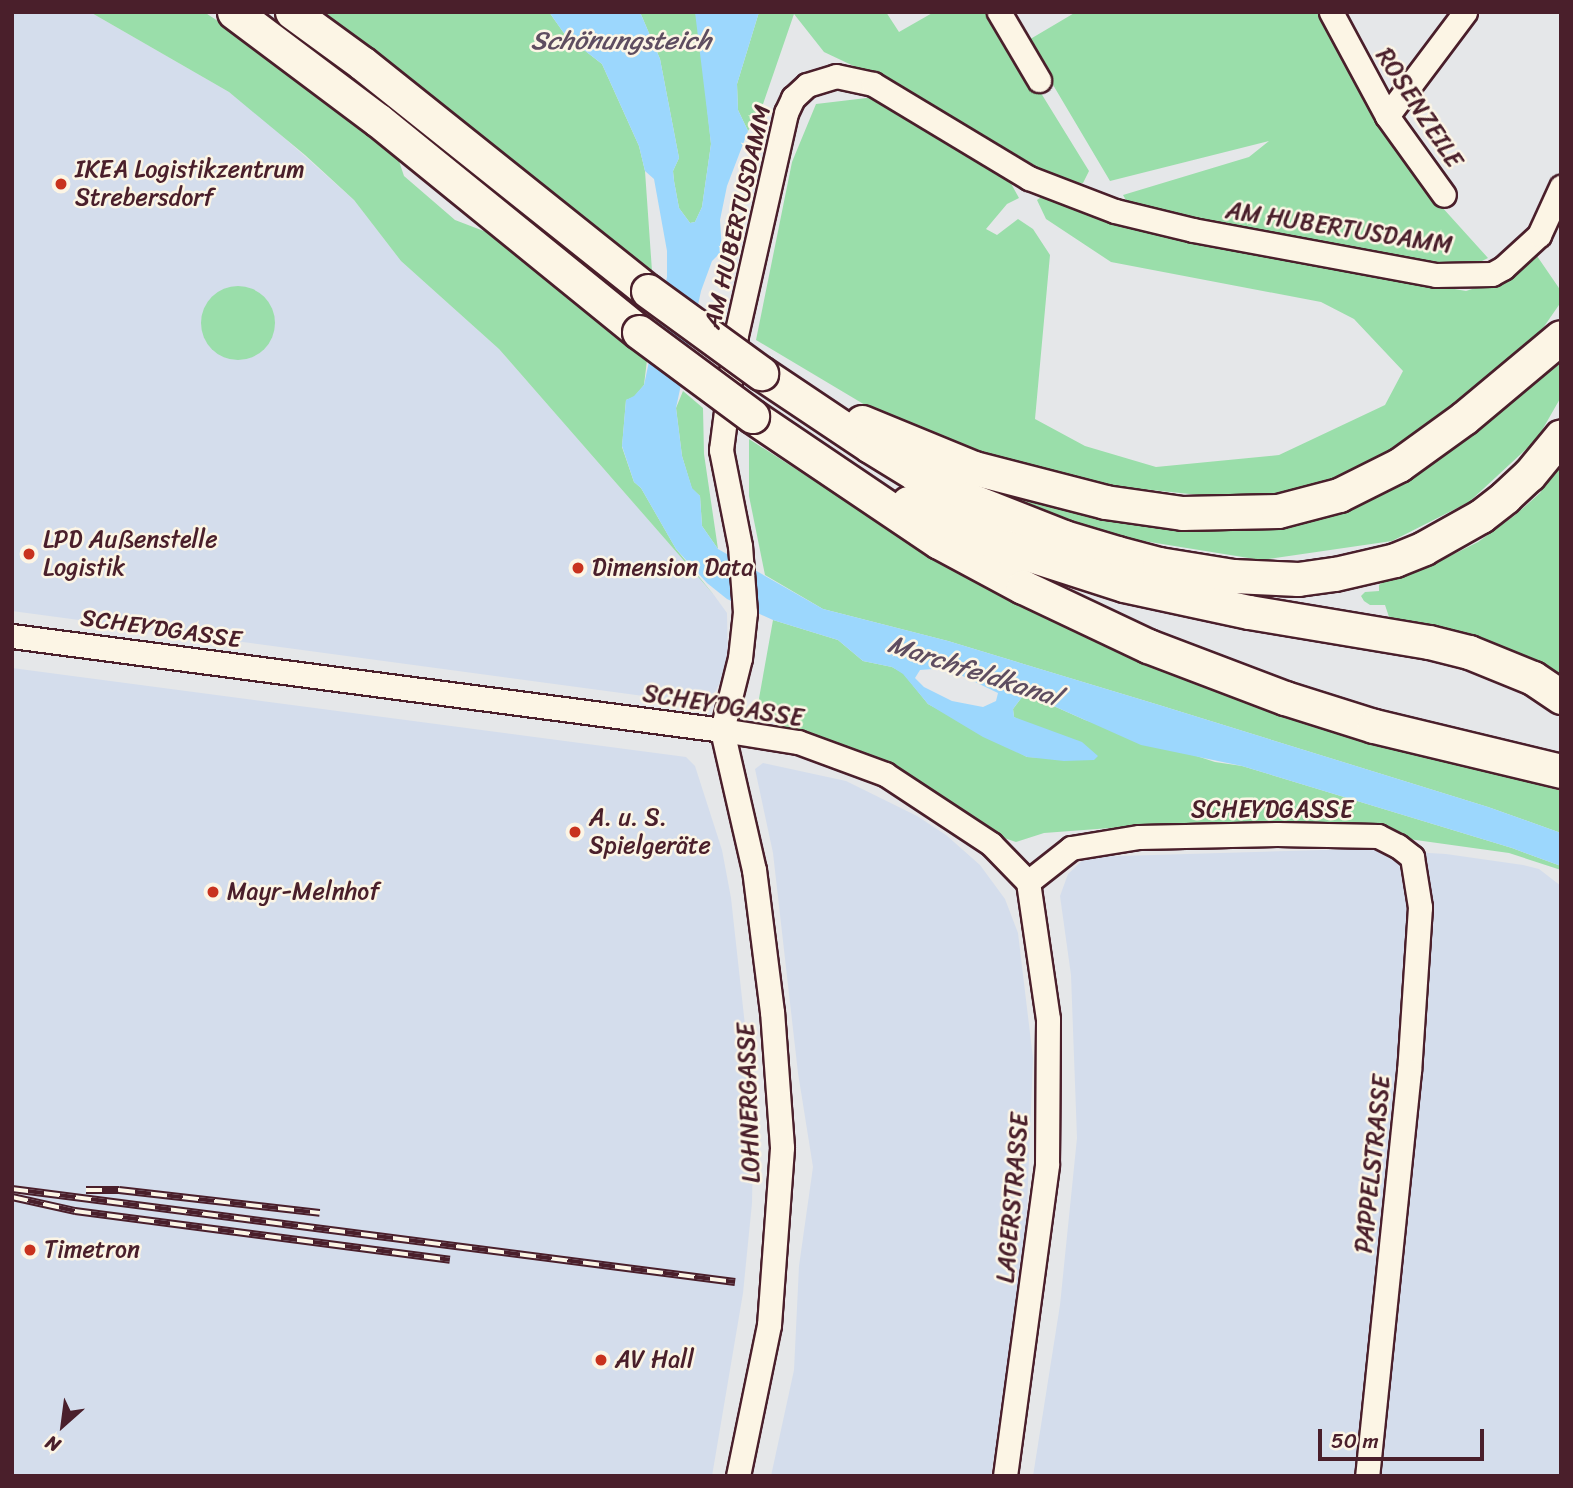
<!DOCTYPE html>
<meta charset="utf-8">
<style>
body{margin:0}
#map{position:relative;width:1573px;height:1488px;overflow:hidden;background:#e5e7e9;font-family:Sriracha,sans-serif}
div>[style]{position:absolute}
.built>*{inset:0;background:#d4ddec}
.green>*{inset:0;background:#9adeaa}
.round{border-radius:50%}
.water>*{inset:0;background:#9cd7fd}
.roads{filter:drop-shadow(2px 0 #4a1f2b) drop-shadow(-2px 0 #4a1f2b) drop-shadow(0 2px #4a1f2b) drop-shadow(0 -2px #4a1f2b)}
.minor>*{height:23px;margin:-11.5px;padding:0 11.5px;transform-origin:11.5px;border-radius:11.5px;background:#fcf5e5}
.highway>*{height:33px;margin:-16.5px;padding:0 16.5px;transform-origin:16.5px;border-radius:16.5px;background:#fcf5e5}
.rail>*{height:8px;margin-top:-4px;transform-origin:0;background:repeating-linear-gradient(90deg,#fcf5e5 0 16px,#4a1f2b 0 32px);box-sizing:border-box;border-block:2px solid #4a1f2b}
.bridges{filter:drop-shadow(2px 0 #4a1f2b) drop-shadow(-2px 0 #4a1f2b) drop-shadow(0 2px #4a1f2b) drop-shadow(0 -2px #4a1f2b)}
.highway-bridge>*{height:33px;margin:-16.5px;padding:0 16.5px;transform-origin:16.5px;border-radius:16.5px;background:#fcf5e5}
.dots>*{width:19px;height:19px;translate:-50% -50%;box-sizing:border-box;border:4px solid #fcf5e5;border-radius:50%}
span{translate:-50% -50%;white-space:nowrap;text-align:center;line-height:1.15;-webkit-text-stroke:5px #fcf5e5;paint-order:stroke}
.street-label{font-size:24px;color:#4a1f2b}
.poi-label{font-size:24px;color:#4a1f2b}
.left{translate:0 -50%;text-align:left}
.water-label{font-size:26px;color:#5e4d60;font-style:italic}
.frame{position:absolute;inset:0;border:14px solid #4a1f2b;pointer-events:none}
.north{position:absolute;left:28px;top:1390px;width:70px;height:70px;-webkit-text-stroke:5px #fcf5e5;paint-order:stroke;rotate:208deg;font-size:19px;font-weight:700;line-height:28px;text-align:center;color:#4a1f2b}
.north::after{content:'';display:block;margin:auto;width:24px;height:32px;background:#4a1f2b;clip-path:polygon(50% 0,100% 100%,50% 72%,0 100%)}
.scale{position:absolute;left:1318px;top:1429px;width:166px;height:32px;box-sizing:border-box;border:4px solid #4a1f2b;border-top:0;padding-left:9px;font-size:21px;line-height:24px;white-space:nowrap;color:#4a1f2b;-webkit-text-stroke:5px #fcf5e5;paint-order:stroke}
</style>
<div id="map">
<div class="built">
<i style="clip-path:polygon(12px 12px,90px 12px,229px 92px,254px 111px,354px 200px,401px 261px,499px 349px,714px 595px,727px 613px,728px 667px,715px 692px,693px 702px,651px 697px,12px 611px)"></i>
<i style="clip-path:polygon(12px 668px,686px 757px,695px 766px,722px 850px,731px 898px,751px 1080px,753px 1149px,752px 1203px,743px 1293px,712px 1476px,12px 1476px)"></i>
<i style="clip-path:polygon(763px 763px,846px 781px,917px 816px,946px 835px,980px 865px,1005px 899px,1018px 933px,1033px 1058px,1025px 1257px,991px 1476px,771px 1476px,794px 1370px,799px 1266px,813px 1167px,798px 1073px,773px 853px,755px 769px)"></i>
<i style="clip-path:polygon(1359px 849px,1446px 854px,1523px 865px,1539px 869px,1561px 886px,1561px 1476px,1033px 1476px,1060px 1305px,1077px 1138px,1071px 975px,1060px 896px,1068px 874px,1086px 857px)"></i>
</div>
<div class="green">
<i style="clip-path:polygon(90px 12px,204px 12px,252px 43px,398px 158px,404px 176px,455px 220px,502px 238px,647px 360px,644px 385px,634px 397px,626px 400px,622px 447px,634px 482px,641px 488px,676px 549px,714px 595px,499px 349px,401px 261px,354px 200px,305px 155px,229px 92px)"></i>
<i style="clip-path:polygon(321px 12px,549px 12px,566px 36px,602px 64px,639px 146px,645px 171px,652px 271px,361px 40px)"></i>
<i style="clip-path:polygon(640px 12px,695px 12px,698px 21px,711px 144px,702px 207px,695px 222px,690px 223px,679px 208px,674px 181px,673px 171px,679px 158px,660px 59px)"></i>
<i style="clip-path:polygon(759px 12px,886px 12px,899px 32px,934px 12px,991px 12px,1089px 171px,1083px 183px,1064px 182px,898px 87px,824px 52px,794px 14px,761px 110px,748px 131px,738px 110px,737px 84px)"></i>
<i style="clip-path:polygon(1076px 12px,1317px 12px,1382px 127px,1441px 206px,1488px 258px,1468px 268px,1448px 267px,1130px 207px,1123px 195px,1249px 157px,1269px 141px,1110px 181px,1027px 41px)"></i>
<i style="clip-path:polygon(875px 97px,1008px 178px,1019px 198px,1007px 204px,986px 229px,997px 235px,1018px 219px,1033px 229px,1050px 255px,1035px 419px,1085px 446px,1156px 467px,1279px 455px,1385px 405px,1403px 371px,1354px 319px,1321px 302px,1111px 262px,1046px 219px,1037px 200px,1044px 195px,1075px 208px,1223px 249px,1466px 291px,1509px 277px,1537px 256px,1561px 291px,1561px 302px,1541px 331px,1430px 424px,1372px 462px,1339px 477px,1302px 489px,1252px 498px,1218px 497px,1114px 486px,1016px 462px,897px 424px,756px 340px,792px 162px,816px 104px)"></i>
<i class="round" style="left:201px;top:286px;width:74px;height:74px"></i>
<i style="clip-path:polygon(1561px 363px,1561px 397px,1537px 439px,1469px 502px,1392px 541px,1261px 560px,1094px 533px,958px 482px,1283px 524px,1404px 482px)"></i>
<i style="clip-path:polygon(683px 391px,703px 408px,704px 454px,718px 549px,702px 526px,700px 496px,692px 489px,682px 456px,676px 408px)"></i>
<i style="clip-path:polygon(749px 439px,931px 556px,1294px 717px,1561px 791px,1561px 833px,1488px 807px,1159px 705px,948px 641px,823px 609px,765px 575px,749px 496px)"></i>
<i style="clip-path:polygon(1561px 462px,1561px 676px,1545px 667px,1390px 620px,1385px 605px,1370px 605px,1364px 601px,1361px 596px,1365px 592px,1379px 591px,1379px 585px,1386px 580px,1434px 564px,1478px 542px,1514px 516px,1540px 493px)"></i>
<i style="clip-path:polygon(773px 620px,838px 640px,863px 661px,892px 667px,903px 673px,928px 704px,1027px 757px,1093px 760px,1014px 717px,1013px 709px,1022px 697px,1038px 699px,1085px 720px,1215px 762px,1242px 766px,1512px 848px,1561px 866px,1561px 870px,1509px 853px,1301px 824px,1137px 826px,1044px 833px,1016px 842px,989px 833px,899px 770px,835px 743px,777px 725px,758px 704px)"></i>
</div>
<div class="water">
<i style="clip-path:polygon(evenodd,549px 12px,640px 12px,660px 59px,679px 158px,673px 171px,674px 181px,679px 208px,690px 223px,695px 222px,702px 207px,711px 144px,695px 12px,759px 12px,737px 84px,738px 110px,748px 131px,727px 186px,720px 220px,722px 251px,712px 261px,701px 291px,676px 408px,682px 456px,692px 488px,700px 496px,702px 526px,718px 549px,823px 609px,948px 641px,1159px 705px,1488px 807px,1561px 833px,1561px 866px,1512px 848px,1242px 766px,1141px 745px,1038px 699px,1022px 697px,1013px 709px,1014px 717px,1082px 742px,1098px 756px,1094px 760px,1064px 761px,1027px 757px,983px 737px,928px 704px,903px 674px,892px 667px,863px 661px,838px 640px,773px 620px,727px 599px,707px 583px,676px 549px,641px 488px,634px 482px,622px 446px,626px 400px,634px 396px,644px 385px,667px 277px,667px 251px,654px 179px,645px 171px,639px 146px,602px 64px,566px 36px,549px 12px,946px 668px,998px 693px,996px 701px,983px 707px,952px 701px,924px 687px,915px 678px,920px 670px,946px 668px)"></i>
</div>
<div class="roads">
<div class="minor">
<i style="left:999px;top:12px;width:79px;rotate:59.5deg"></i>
<i style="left:1331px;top:12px;width:118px;rotate:61.7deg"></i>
<i style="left:1387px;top:116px;width:97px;rotate:54.2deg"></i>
<i style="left:1387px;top:116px;width:130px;rotate:-53.1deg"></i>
<i style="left:12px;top:636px;width:716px;rotate:7.54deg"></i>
<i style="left:722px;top:730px;width:77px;rotate:9deg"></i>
<i style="left:798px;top:742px;width:93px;rotate:20.2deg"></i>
<i style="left:885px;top:774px;width:127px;rotate:33.4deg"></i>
<i style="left:991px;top:844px;width:53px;rotate:45.8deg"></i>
<i style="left:1028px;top:882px;width:55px;rotate:-38.3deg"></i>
<i style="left:1071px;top:848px;width:69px;rotate:-9.2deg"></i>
<i style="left:1139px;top:837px;width:138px;rotate:-1.2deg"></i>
<i style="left:1277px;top:834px;width:101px;rotate:1.1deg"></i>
<i style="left:1378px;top:836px;width:22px;rotate:27deg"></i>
<i style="left:1398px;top:846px;width:18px;rotate:38deg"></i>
<i style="left:1412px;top:857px;width:51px;rotate:80.9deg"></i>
<i style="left:1420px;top:907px;width:164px;rotate:93.8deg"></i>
<i style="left:1409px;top:1071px;width:407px;rotate:95.9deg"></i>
<i style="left:738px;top:1476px;width:154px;rotate:-78.4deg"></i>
<i style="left:769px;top:1325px;width:178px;rotate:-85.8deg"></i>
<i style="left:782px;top:1147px;width:135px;rotate:-94.2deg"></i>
<i style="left:772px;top:1012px;width:143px;rotate:-97.2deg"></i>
<i style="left:754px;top:870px;width:144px;rotate:-102.9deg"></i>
<i style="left:722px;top:730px;width:74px;rotate:-76deg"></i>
<i style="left:740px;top:658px;width:46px;rotate:-83.8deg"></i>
<i style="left:745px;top:612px;width:66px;rotate:-94.3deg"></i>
<i style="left:740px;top:546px;width:98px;rotate:-101.2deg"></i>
<i style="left:721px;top:450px;width:116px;rotate:-82.6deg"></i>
<i style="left:736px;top:335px;width:228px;rotate:-77.3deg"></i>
<i style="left:786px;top:113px;width:17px;rotate:-65deg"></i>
<i style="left:793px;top:98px;width:19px;rotate:-43deg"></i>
<i style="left:807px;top:85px;width:30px;rotate:-17deg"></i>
<i style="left:836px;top:76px;width:38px;rotate:12deg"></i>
<i style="left:873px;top:84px;width:182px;rotate:31.1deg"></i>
<i style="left:1029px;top:178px;width:92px;rotate:21deg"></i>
<i style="left:1115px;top:211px;width:80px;rotate:13.7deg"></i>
<i style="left:1193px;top:230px;width:247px;rotate:10.5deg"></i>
<i style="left:1436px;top:275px;width:56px;rotate:-1deg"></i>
<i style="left:1492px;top:274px;width:13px;rotate:-29deg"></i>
<i style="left:1503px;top:268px;width:49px;rotate:-42.5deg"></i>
<i style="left:1539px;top:235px;width:53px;rotate:-65.4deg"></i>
<i style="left:1005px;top:1476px;width:315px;rotate:-82.3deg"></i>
<i style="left:1047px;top:1164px;width:145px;rotate:-89.6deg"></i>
<i style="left:1048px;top:1019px;width:138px;rotate:-98.3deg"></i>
</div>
<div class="highway">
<i style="left:234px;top:12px;width:180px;rotate:36.9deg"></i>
<i style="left:378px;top:120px;width:336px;rotate:39.1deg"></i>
<i style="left:292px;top:12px;width:87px;rotate:36.1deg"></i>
<i style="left:362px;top:63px;width:366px;rotate:38.6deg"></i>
<i style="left:761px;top:373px;width:131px;rotate:33.8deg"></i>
<i style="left:870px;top:446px;width:52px;rotate:31.5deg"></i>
<i style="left:914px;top:473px;width:60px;rotate:25.7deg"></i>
<i style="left:968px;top:499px;width:103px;rotate:21.6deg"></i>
<i style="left:1064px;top:537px;width:55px;rotate:16.8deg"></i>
<i style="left:1117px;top:553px;width:43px;rotate:14.7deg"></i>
<i style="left:1159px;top:564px;width:75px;rotate:9.2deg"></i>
<i style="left:1233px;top:576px;width:65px;rotate:2.6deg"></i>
<i style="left:1298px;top:579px;width:37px;rotate:-8deg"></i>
<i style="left:1335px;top:574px;width:62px;rotate:-13.1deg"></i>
<i style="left:1395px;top:560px;width:31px;rotate:-22deg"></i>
<i style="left:1424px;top:548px;width:65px;rotate:-29.3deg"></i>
<i style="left:1481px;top:516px;width:31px;rotate:-38deg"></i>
<i style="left:1505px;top:497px;width:33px;rotate:-43deg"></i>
<i style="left:1529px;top:475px;width:50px;rotate:-50.6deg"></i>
<i style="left:752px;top:416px;width:225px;rotate:34deg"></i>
<i style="left:939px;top:542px;width:95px;rotate:28.2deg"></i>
<i style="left:1023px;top:587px;width:138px;rotate:25.3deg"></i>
<i style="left:1148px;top:646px;width:147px;rotate:20.8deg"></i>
<i style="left:1285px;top:698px;width:93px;rotate:17.5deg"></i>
<i style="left:1374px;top:726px;width:192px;rotate:13.5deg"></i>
<i style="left:862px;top:422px;width:121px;rotate:22.3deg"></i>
<i style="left:974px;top:468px;width:135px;rotate:14.5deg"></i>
<i style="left:1105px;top:502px;width:78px;rotate:8.1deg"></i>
<i style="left:1182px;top:513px;width:96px;rotate:-1.2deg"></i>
<i style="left:1278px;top:511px;width:63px;rotate:-14.7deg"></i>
<i style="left:1339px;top:495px;width:67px;rotate:-26.6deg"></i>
<i style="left:1399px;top:465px;width:80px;rotate:-35.9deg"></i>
<i style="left:1464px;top:418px;width:126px;rotate:-39.9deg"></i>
<i style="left:908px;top:503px;width:107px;rotate:24.2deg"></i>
<i style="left:1006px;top:547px;width:124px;rotate:17.9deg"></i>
<i style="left:1124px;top:585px;width:128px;rotate:12.2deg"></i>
<i style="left:1249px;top:612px;width:182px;rotate:9.5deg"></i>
<i style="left:1429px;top:642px;width:41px;rotate:14deg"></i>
<i style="left:1469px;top:652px;width:69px;rotate:22.1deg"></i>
<i style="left:1533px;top:678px;width:34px;rotate:34deg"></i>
</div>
</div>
<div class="rail">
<i style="left:12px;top:1189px;width:729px;rotate:7.33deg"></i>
<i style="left:86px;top:1190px;width:33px"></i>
<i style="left:119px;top:1190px;width:202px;rotate:6.5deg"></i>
<i style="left:12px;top:1197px;width:65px;rotate:12.5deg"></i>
<i style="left:75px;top:1211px;width:378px;rotate:7.4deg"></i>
</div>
<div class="bridges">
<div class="highway-bridge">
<i style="left:648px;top:291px;width:140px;rotate:36deg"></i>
<i style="left:639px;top:332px;width:141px;rotate:36.6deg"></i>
</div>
</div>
<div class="dots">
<i style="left:61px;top:184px;background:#c8321e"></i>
<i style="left:29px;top:554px;background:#c8321e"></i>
<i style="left:578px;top:568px;background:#c8321e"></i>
<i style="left:575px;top:832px;background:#c8321e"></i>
<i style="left:213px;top:892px;background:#c8321e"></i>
<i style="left:30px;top:1250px;background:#c8321e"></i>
<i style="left:601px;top:1360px;background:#c8321e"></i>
</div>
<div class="street-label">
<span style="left:1419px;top:108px;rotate:57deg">ROSENZEILE</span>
<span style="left:738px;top:217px;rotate:-77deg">AM HUBERTUSDAMM</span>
<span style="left:1339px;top:228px;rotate:9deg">AM HUBERTUSDAMM</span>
<span style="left:161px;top:629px;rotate:8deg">SCHEYDGASSE</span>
<span style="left:723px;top:706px;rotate:9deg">SCHEYDGASSE</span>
<span style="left:1272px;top:810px">SCHEYDGASSE</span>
<span style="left:749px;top:1103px;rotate:-92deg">LOHNERGASSE</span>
<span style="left:1373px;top:1164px;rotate:-84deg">PAPPELSTRASSE</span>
<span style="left:1013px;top:1198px;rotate:-85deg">LAGERSTRASSE</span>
</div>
<div class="poi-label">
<span class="left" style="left:75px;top:184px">IKEA Logistikzentrum<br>Strebersdorf</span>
<span class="left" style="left:43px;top:554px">LPD Außenstelle<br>Logistik</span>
<span class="left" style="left:592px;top:568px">Dimension Data</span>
<span class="left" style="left:589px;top:832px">A. u. S.<br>Spielgeräte</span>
<span class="left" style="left:227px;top:892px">Mayr-Melnhof</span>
<span class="left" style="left:44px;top:1250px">Timetron</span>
<span class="left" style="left:615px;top:1360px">AV Hall</span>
</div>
<div class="water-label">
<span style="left:621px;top:41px">Schönungsteich</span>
<span style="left:974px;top:671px;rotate:18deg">Marchfeldkanal</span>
</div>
<div class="frame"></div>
<div class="north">N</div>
<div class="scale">50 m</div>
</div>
